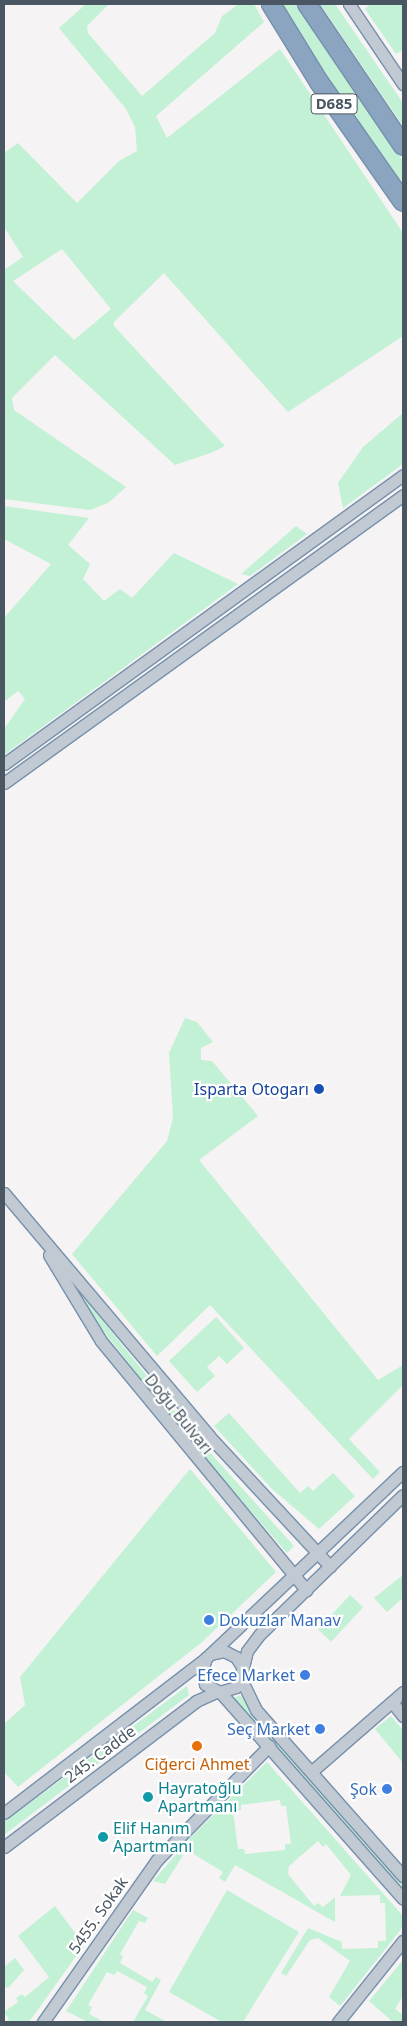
<!DOCTYPE html>
<meta charset="utf-8">
<style>
body{margin:0}
#map{position:relative;width:407px;height:2026px;overflow:hidden;background:#f5f3f3;font-family:"Noto Sans",sans-serif}
div>[style]{position:absolute}
.green>*{inset:0;background:#c3f1d5;transform-origin:0 0}
.roads{filter:drop-shadow(1px 0 #7690ad) drop-shadow(-1px 0 #7690ad) drop-shadow(0 1px #7690ad) drop-shadow(0 -1px #7690ad)}
.minor>*{height:11px;margin:-5.5px;padding:0 5.5px;transform-origin:5.5px;border-radius:5.5px;background:#c1cad2}
.highway>*{height:18px;margin:-9px;padding:0 9px;transform-origin:9px;border-radius:9px;background:#8ba5c1}
.dots>*{width:14px;height:14px;translate:-50% -50%;box-sizing:border-box;border:2px solid #fff;border-radius:50%}
span{translate:-50% -50%;white-space:nowrap;text-align:center;line-height:1.15;-webkit-text-stroke:4.5px #fff;paint-order:stroke}
.shield-label span{padding:1px 4px;background:#fff;border:1px solid;border-radius:4px;-webkit-text-stroke-width:0}
.shield-label{font-size:15px;color:#4a5661;font-weight:700}
.transit-label{font-size:16px;color:#164399}
.right{translate:-100% -50%;text-align:right}
.street-label{font-size:16px;color:#4a5661}
.shop-label{font-size:16px;color:#366cbe}
.left{translate:0 -50%;text-align:left}
.food-label{font-size:16px;color:#c56008}
.culture-label{font-size:16px;color:#0d838f}
.frame{position:absolute;inset:0;border:5px solid #4a5661;pointer-events:none}
</style>
<div id="map">
<div class="green">
<i style="clip-path:polygon(evenodd,86px 4px,109px 4px,87px 26px,88px 33px,142px 96px,215px 33px,222px 16px,239px 4px,254px 4px,264px 22px,156px 116px,167px 138px,280px 49px,403px 233px,403px 336px,288px 412px,164px 273px,115px 321px,113px 325px,225px 446px,213px 452px,175px 465px,55px 355px,12px 398px,14px 410px,126px 487px,108px 503px,90px 510px,4px 499px,4px 270px,23px 257px,4px 227px,4px 153px,18px 143px,77px 203px,119px 161px,137px 151px,135px 127px,126px 109px,59px 28px,86px 4px,62px 249px,111px 309px,74px 340px,13px 281px,62px 249px)"></i>
<i style="clip-path:polygon(280px 4px,297px 4px,403px 161px,403px 187px,330px 85px)"></i>
<i style="clip-path:polygon(320px 4px,335px 4px,403px 103px,403px 126px)"></i>
<i style="clip-path:polygon(370px 4px,403px 4px,403px 50px,396px 54px,365px 9px)"></i>
<i style="clip-path:polygon(403px 413px,403px 464px,343px 508px,338px 483px,363px 447px)"></i>
<i style="clip-path:polygon(4px 506px,89px 518px,68px 545px,90px 564px,83px 579px,104px 601px,120px 589px,132px 598px,174px 553px,238px 584px,4px 755px,4px 729px,25px 699px,18px 691px,4px 702px,4px 618px,51px 564px,4px 539px)"></i>
<i style="clip-path:polygon(296px 526px,307px 534px,250px 576px,241px 574px)"></i>
<i style="clip-path:polygon(185px 1018px,197px 1022px,213px 1042px,201px 1048px,201px 1060px,212px 1061px,258px 1116px,199px 1160px,378px 1380px,403px 1365px,403px 1385px,349px 1439px,380px 1472px,373px 1479px,210px 1305px,157px 1356px,72px 1254px,167px 1141px,173px 1118px,169px 1053px)"></i>
<i style="clip-path:polygon(83px 1296px,195px 1436px,294px 1546px,287px 1553px,199px 1452px,93px 1318px)"></i>
<i style="clip-path:polygon(216px 1317px,244px 1348px,227px 1364px,219px 1356px,207px 1367px,215px 1376px,197px 1392px,169px 1361px)"></i>
<i style="clip-path:polygon(229px 1413px,300px 1493px,308px 1486px,313px 1491px,333px 1473px,355px 1496px,319px 1529px,272px 1489px,214px 1426px)"></i>
<i style="clip-path:polygon(190px 1469px,276px 1572px,202px 1642px,18px 1787px,4px 1772px,4px 1724px,25px 1705px,20px 1677px)"></i>
<i style="clip-path:polygon(403px 1575px,403px 1598px,387px 1612px,374px 1598px)"></i>
<i style="left:350px;top:1595px;width:18px;height:47px;rotate:43deg"></i>
<i style="clip-path:polygon(187px 1686px,189px 1695px,4px 1835px,4px 1822px)"></i>
<i style="clip-path:polygon(240px 1695px,403px 1885px,403px 1892px,234px 1698px)"></i>
<i style="clip-path:polygon(391px 1716px,403px 1730px,403px 1763px,375px 1729px)"></i>
<i style="clip-path:polygon(evenodd,267px 1762px,403px 1916px,403px 1927px,340px 2006px,329px 1997px,350px 1961px,318px 1938px,310px 1940px,286px 1976px,281px 1973px,308px 1928px,342px 1942px,342px 1949px,378px 1948px,378px 1941px,386px 1941px,385px 1903px,380px 1903px,380px 1895px,340px 1896px,351px 1875px,326px 1844px,323px 1847px,318px 1841px,289px 1866px,288px 1874px,314px 1906px,318px 1903px,323px 1907px,335px 1897px,335px 1922px,235px 1865px,225px 1882px,219px 1878px,223px 1872px,192px 1853px,184px 1854px,165px 1884px,153px 1881px,192px 1836px,267px 1762px,280px 1800px,281px 1806px,286px 1806px,291px 1844px,285px 1844px,285px 1850px,245px 1854px,244px 1849px,238px 1849px,233px 1811px,241px 1810px,241px 1805px,280px 1800px)"></i>
<i style="clip-path:polygon(227px 1890px,299px 1932px,243px 2022px,222px 2022px,169px 1992px)"></i>
<i style="clip-path:polygon(55px 1906px,84px 1945px,29px 2022px,5px 2022px,9px 2019px,4px 2012px,18px 2002px,16px 1998px,22px 1994px,25px 1997px,49px 1977px,18px 1936px)"></i>
<i style="clip-path:polygon(133px 1910px,148px 1918px,145px 1923px,139px 1921px,120px 1954px,123px 1956px,120px 1963px,152px 1982px,156px 1977px,161px 1980px,145px 2010px,167px 2022px,133px 2022px,148px 1996px,144px 1993px,147px 1987px,117px 1971px,114px 1975px,107px 1972px,88px 2005px,92px 2007px,89px 2014px,104px 2022px,88px 2022px,66px 2011px)"></i>
<i style="clip-path:polygon(15px 1958px,24px 1970px,8px 1988px,4px 1986px,4px 1967px)"></i>
<i style="clip-path:polygon(403px 1960px,403px 1996px,395px 2009px,403px 2015px,403px 2022px,393px 2022px,369px 2001px)"></i>
</div>
<div class="roads">
<div class="minor">
<i style="left:349px;top:4px;width:97px;rotate:56deg"></i>
<i style="left:4px;top:764px;width:493px;rotate:-35.9deg"></i>
<i style="left:4px;top:783px;width:492px;rotate:-35.8deg"></i>
<i style="left:4px;top:1193px;width:318px;rotate:49.8deg"></i>
<i style="left:209px;top:1436px;width:178px;rotate:47.1deg"></i>
<i style="left:49px;top:1255px;width:100px;rotate:58.8deg"></i>
<i style="left:101px;top:1341px;width:323px;rotate:50.5deg"></i>
<i style="left:211px;top:1654px;width:13px;rotate:-13deg"></i>
<i style="left:224px;top:1651px;width:13px;rotate:27deg"></i>
<i style="left:236px;top:1657px;width:13px;rotate:58deg"></i>
<i style="left:243px;top:1668px;width:20px;rotate:110deg"></i>
<i style="left:236px;top:1687px;width:17px;rotate:163deg"></i>
<i style="left:220px;top:1692px;width:17px;rotate:-152deg"></i>
<i style="left:205px;top:1684px;width:13px;rotate:-103deg"></i>
<i style="left:202px;top:1671px;width:14px;rotate:-73deg"></i>
<i style="left:206px;top:1658px;width:271px;rotate:-43.4deg"></i>
<i style="left:243px;top:1668px;width:17px;rotate:-77deg"></i>
<i style="left:247px;top:1651px;width:21px;rotate:-53deg"></i>
<i style="left:260px;top:1634px;width:199px;rotate:-44.2deg"></i>
<i style="left:241px;top:1679px;width:34px;rotate:64deg"></i>
<i style="left:256px;top:1710px;width:222px;rotate:48.5deg"></i>
<i style="left:220px;top:1692px;width:276px;rotate:48.5deg"></i>
<i style="left:392px;top:1702px;width:18px;rotate:52deg"></i>
<i style="left:311px;top:1772px;width:122px;rotate:-41deg"></i>
<i style="left:4px;top:1813px;width:255px;rotate:-37.5deg"></i>
<i style="left:4px;top:1847px;width:241px;rotate:-37.2deg"></i>
<i style="left:196px;top:1701px;width:24px;rotate:-24deg"></i>
<i style="left:43px;top:2022px;width:198px;rotate:-54.9deg"></i>
<i style="left:157px;top:1860px;width:160px;rotate:-45.5deg"></i>
<i style="left:338px;top:2022px;width:104px;rotate:-51.3deg"></i>
</div>
<div class="highway">
<i style="left:271px;top:4px;width:92px;rotate:58.4deg"></i>
<i style="left:319px;top:82px;width:146px;rotate:55deg"></i>
<i style="left:307px;top:4px;width:171px;rotate:55.9deg"></i>
</div>
</div>
<div class="dots">
<i style="left:319px;top:1089px;background:#1a4fb4"></i>
<i style="left:209px;top:1620px;background:#3f7fe0"></i>
<i style="left:305px;top:1675px;background:#3f7fe0"></i>
<i style="left:320px;top:1729px;background:#3f7fe0"></i>
<i style="left:197px;top:1746px;background:#e8710a"></i>
<i style="left:387px;top:1789px;background:#3f7fe0"></i>
<i style="left:148px;top:1797px;background:#0f9aa8"></i>
<i style="left:103px;top:1837px;background:#0f9aa8"></i>
</div>
<div class="shield-label">
<span style="left:334px;top:104px">D685</span>
</div>
<div class="transit-label">
<span class="right" style="left:309px;top:1089px">Isparta Otogarı</span>
</div>
<div class="street-label">
<span style="left:179px;top:1414px;rotate:51deg">Doğu Bulvarı</span>
<span style="left:100px;top:1754px;rotate:-37deg">245. Cadde</span>
<span style="left:98px;top:1915px;rotate:-55deg">5455. Sokak</span>
</div>
<div class="shop-label">
<span class="left" style="left:219px;top:1620px">Dokuzlar Manav</span>
<span class="right" style="left:295px;top:1675px">Efece Market</span>
<span class="right" style="left:310px;top:1729px">Seç Market</span>
<span class="right" style="left:377px;top:1789px">Şok</span>
</div>
<div class="food-label">
<span style="left:197px;top:1764px">Ciğerci Ahmet</span>
</div>
<div class="culture-label">
<span class="left" style="left:158px;top:1797px">Hayratoğlu<br>Apartmanı</span>
<span class="left" style="left:113px;top:1837px">Elif Hanım<br>Apartmanı</span>
</div>
<div class="frame"></div>
</div>
